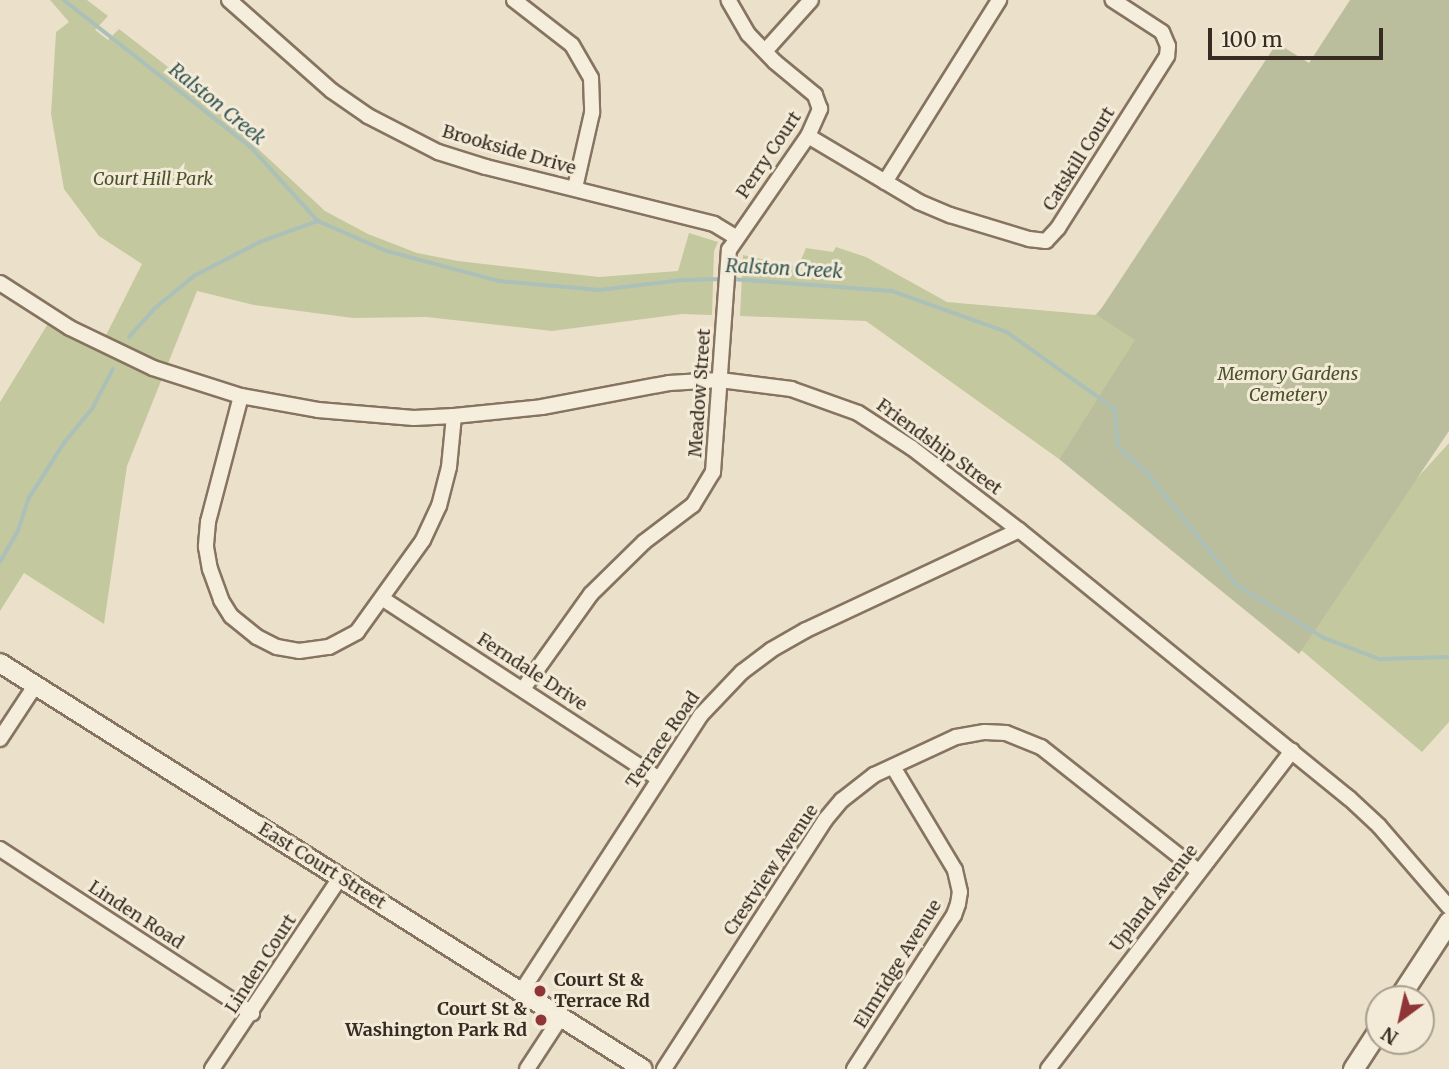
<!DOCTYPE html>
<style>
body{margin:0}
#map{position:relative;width:1449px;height:1069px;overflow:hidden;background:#ebe1ca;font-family:Merriweather,serif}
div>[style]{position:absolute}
.green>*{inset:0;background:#c4c89e}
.cemetery>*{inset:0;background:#bbbe9c}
.stream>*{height:3.5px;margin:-1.75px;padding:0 1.75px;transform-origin:1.75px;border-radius:1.75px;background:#aac0b9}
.roads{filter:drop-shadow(2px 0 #867460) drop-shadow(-2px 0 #867460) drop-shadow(0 2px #867460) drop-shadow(0 -2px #867460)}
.minor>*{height:14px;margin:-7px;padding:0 7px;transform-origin:7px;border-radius:7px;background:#f6eedc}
.tertiary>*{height:18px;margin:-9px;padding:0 9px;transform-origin:9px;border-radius:9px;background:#f6eedc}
.secondary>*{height:19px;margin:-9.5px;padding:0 9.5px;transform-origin:9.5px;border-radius:9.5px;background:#f6eedc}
.dots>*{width:19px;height:19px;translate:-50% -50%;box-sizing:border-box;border:4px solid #f3ebd8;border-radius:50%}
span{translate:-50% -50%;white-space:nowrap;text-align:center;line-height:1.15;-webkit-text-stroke:6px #f3ebd8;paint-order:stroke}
.street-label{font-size:18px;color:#382c22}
.park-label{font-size:18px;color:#49522a;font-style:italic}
.poi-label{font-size:18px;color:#382c22;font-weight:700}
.left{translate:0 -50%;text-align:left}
.right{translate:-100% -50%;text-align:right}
.water-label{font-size:19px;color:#325653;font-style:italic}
.north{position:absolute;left:1365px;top:985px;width:70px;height:70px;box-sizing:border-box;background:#f3ebd8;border:2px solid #a89f8f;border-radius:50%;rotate:213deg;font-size:19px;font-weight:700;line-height:28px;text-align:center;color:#382c22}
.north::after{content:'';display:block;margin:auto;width:24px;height:32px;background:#903537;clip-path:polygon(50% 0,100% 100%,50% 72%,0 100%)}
.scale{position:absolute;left:1208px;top:28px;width:175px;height:32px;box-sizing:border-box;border:4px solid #382c22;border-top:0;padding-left:9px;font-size:21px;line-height:24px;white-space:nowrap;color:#382c22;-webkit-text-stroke:5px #f3ebd8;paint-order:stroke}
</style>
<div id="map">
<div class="green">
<i style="clip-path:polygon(50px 0,87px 0,108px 16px,95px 30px,108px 40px,119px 29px,181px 77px,325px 211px,368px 234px,417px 253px,458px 261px,599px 277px,678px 271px,689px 233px,718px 242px,714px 251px,712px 315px,682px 314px,552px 331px,426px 317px,353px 318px,254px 305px,197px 291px,127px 466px,104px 624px,24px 573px,0 611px,0 402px,49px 322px,99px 349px,142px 264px,99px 236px,64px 189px,51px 114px,56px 32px,69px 22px)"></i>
<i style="clip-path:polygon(836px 247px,866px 257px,947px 302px,1095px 315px,1116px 294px,1140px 326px,1131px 361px,1095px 403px,1059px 459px,866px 321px,740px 316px,743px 255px,798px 267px,806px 248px,833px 252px)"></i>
<i style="clip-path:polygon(1449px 443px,1449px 722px,1422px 752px,1179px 547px,1330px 574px)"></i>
</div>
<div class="cemetery">
<i style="clip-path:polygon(1350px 0,1449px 0,1449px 431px,1299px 654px,1059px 459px,1135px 340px,1097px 315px,1277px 43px,1309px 63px)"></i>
</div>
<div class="stream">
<i style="left:64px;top:0;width:238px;rotate:38.2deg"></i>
<i style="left:251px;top:147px;width:100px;rotate:47.8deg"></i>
<i style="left:318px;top:221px;width:75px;rotate:23.5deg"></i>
<i style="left:387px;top:251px;width:116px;rotate:15deg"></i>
<i style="left:499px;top:281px;width:100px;rotate:5.1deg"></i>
<i style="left:599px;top:290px;width:85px;rotate:-6.8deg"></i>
<i style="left:683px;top:280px;width:40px;rotate:-1.4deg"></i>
<i style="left:731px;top:279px;width:161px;rotate:4.3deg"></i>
<i style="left:892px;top:291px;width:122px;rotate:19.6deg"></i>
<i style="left:1007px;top:332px;width:133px;rotate:35.5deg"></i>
<i style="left:1115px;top:409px;width:37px;rotate:85deg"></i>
<i style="left:1118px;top:446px;width:41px;rotate:43deg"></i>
<i style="left:1148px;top:474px;width:142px;rotate:51.3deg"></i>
<i style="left:1237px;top:585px;width:102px;rotate:31.3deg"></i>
<i style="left:1324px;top:638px;width:60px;rotate:20.6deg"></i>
<i style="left:1380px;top:659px;width:69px;rotate:-1.7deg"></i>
<i style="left:129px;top:337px;width:38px;rotate:-48deg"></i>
<i style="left:154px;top:309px;width:52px;rotate:-39.5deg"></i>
<i style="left:194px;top:276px;width:74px;rotate:-27.3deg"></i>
<i style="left:260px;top:242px;width:62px;rotate:-19.9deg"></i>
<i style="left:0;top:562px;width:36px;rotate:-60deg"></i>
<i style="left:18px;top:531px;width:35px;rotate:-72deg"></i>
<i style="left:29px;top:498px;width:65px;rotate:-57.5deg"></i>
<i style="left:64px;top:443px;width:44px;rotate:-50.5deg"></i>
<i style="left:92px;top:409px;width:45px;rotate:-62.3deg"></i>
</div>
<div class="roads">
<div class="minor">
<i style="left:229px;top:0;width:137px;rotate:41.5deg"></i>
<i style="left:332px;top:91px;width:44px;rotate:34.8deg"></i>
<i style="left:368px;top:116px;width:79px;rotate:27.2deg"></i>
<i style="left:438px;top:152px;width:50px;rotate:17.4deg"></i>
<i style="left:486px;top:167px;width:235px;rotate:14deg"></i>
<i style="left:714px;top:224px;width:26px;rotate:31deg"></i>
<i style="left:514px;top:0;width:73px;rotate:37.8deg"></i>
<i style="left:572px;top:45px;width:38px;rotate:60deg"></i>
<i style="left:591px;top:78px;width:35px;rotate:88deg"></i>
<i style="left:592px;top:113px;width:77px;rotate:102.8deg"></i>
<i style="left:766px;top:50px;width:67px;rotate:-48deg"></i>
<i style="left:808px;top:136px;width:129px;rotate:30.7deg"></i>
<i style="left:919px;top:202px;width:34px;rotate:23deg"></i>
<i style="left:950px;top:215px;width:83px;rotate:16.9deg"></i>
<i style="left:1029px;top:239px;width:17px;rotate:7deg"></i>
<i style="left:1046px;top:241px;width:18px;rotate:-47deg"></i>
<i style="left:1058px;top:228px;width:204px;rotate:-57.6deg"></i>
<i style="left:1167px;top:56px;width:10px;rotate:-84deg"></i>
<i style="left:1168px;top:46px;width:15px;rotate:-113deg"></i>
<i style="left:1162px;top:32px;width:59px;rotate:-146.9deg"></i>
<i style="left:885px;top:182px;width:215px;rotate:-57.9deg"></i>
<i style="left:0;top:283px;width:83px;rotate:32.7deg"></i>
<i style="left:70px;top:328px;width:92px;rotate:25.7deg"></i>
<i style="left:153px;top:368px;width:92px;rotate:17.7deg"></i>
<i style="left:241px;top:396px;width:78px;rotate:10.3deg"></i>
<i style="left:318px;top:410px;width:96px;rotate:4.8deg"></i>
<i style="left:414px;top:418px;width:40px;rotate:-2.9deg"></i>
<i style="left:454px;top:416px;width:88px;rotate:-5.8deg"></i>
<i style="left:542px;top:407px;width:129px;rotate:-10.7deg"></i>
<i style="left:669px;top:383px;width:51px;rotate:-3.4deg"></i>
<i style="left:720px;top:380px;width:72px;rotate:7.2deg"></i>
<i style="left:791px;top:389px;width:71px;rotate:19.7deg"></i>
<i style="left:858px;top:413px;width:64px;rotate:32.9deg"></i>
<i style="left:912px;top:448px;width:135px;rotate:37.5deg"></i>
<i style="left:1019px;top:530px;width:425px;rotate:39.1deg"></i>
<i style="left:1349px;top:798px;width:41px;rotate:43deg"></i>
<i style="left:1379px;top:826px;width:107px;rotate:49.2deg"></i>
<i style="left:241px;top:396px;width:130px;rotate:104.7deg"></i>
<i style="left:208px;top:522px;width:25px;rotate:95deg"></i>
<i style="left:206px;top:547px;width:22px;rotate:80deg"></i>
<i style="left:210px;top:569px;width:33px;rotate:70deg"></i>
<i style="left:221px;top:600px;width:19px;rotate:58deg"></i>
<i style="left:231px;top:616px;width:33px;rotate:39deg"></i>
<i style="left:257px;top:637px;width:22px;rotate:27deg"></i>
<i style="left:277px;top:647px;width:22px;rotate:10deg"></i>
<i style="left:299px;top:651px;width:30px;rotate:-8deg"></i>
<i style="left:329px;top:647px;width:32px;rotate:-28deg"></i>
<i style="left:357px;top:632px;width:113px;rotate:-54.3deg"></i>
<i style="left:423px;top:540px;width:38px;rotate:-65deg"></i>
<i style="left:439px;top:506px;width:40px;rotate:-75.6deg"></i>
<i style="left:449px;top:467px;width:51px;rotate:-84.4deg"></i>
<i style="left:383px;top:599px;width:328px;rotate:33.1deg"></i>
<i style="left:523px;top:689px;width:117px;rotate:-54.4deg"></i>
<i style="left:591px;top:594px;width:74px;rotate:-44.5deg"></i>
<i style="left:644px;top:542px;width:61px;rotate:-37.1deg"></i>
<i style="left:693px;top:505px;width:39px;rotate:-59deg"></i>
<i style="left:713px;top:472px;width:223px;rotate:-85.9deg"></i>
<i style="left:729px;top:250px;width:139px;rotate:-55.3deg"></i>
<i style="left:808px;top:136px;width:30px;rotate:-66deg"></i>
<i style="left:820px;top:109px;width:15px;rotate:-110deg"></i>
<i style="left:815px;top:95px;width:52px;rotate:-140.5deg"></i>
<i style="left:775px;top:62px;width:39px;rotate:-134deg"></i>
<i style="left:748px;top:34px;width:39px;rotate:-120deg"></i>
<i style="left:0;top:739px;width:64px;rotate:-56.6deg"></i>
<i style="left:0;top:849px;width:301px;rotate:33.1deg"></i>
<i style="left:521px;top:992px;width:330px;rotate:-57deg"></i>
<i style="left:701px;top:715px;width:59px;rotate:-46.4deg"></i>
<i style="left:742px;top:672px;width:36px;rotate:-37deg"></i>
<i style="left:771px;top:650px;width:40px;rotate:-29.7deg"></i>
<i style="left:806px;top:630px;width:235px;rotate:-25.1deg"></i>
<i style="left:212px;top:1069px;width:230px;rotate:-56.2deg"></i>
<i style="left:527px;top:1069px;width:62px;rotate:-56.8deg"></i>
<i style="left:664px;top:1069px;width:297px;rotate:-57.1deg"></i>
<i style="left:825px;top:820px;width:26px;rotate:-50deg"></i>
<i style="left:842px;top:800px;width:41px;rotate:-38deg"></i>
<i style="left:874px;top:775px;width:90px;rotate:-24.9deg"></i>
<i style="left:956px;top:737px;width:29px;rotate:-10deg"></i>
<i style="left:985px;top:732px;width:21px;rotate:3deg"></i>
<i style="left:1006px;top:733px;width:38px;rotate:22deg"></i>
<i style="left:1041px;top:747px;width:201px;rotate:38.3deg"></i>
<i style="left:854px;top:1069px;width:184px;rotate:-57deg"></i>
<i style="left:954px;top:915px;width:12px;rotate:-70deg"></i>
<i style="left:958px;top:904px;width:12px;rotate:-81deg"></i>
<i style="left:960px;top:892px;width:23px;rotate:-103deg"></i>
<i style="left:955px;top:870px;width:120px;rotate:-121deg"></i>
<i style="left:1048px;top:1069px;width:401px;rotate:-52.5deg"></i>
</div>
<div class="tertiary">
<i style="left:0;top:663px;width:760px;rotate:32.27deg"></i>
</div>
<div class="secondary">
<i style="left:1398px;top:999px;width:93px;rotate:-56.8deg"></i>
<i style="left:1353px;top:1069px;width:48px;rotate:-57deg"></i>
</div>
</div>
<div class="dots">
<i style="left:540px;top:991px;background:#903537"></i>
<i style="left:541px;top:1020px;background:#903537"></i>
</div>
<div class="street-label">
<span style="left:509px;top:150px;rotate:16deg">Brookside Drive</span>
<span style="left:769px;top:155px;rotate:-56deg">Perry Court</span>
<span style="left:1079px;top:159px;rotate:-58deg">Catskill Court</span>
<span style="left:700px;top:393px;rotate:-86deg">Meadow Street</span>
<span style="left:939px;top:447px;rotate:36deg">Friendship Street</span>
<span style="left:532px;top:672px;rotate:33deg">Ferndale Drive</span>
<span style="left:663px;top:740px;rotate:-55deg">Terrace Road</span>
<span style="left:322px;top:866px;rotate:32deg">East Court Street</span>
<span style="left:771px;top:870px;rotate:-56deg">Crestview Avenue</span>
<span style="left:1154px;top:898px;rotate:-52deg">Upland Avenue</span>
<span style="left:136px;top:915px;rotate:33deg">Linden Road</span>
<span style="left:261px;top:964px;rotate:-57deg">Linden Court</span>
<span style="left:898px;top:964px;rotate:-58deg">Elmridge Avenue</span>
</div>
<div class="park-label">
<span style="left:153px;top:179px">Court Hill Park</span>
<span style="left:1288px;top:385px">Memory Gardens<br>Cemetery</span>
</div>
<div class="poi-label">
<span class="left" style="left:554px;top:991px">Court St &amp;<br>Terrace Rd</span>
<span class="right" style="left:527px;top:1020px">Court St &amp;<br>Washington Park Rd</span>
</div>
<div class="water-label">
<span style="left:217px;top:104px;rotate:39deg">Ralston Creek</span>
<span style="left:784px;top:269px;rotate:3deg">Ralston Creek</span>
</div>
<div class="north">N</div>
<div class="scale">100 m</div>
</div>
